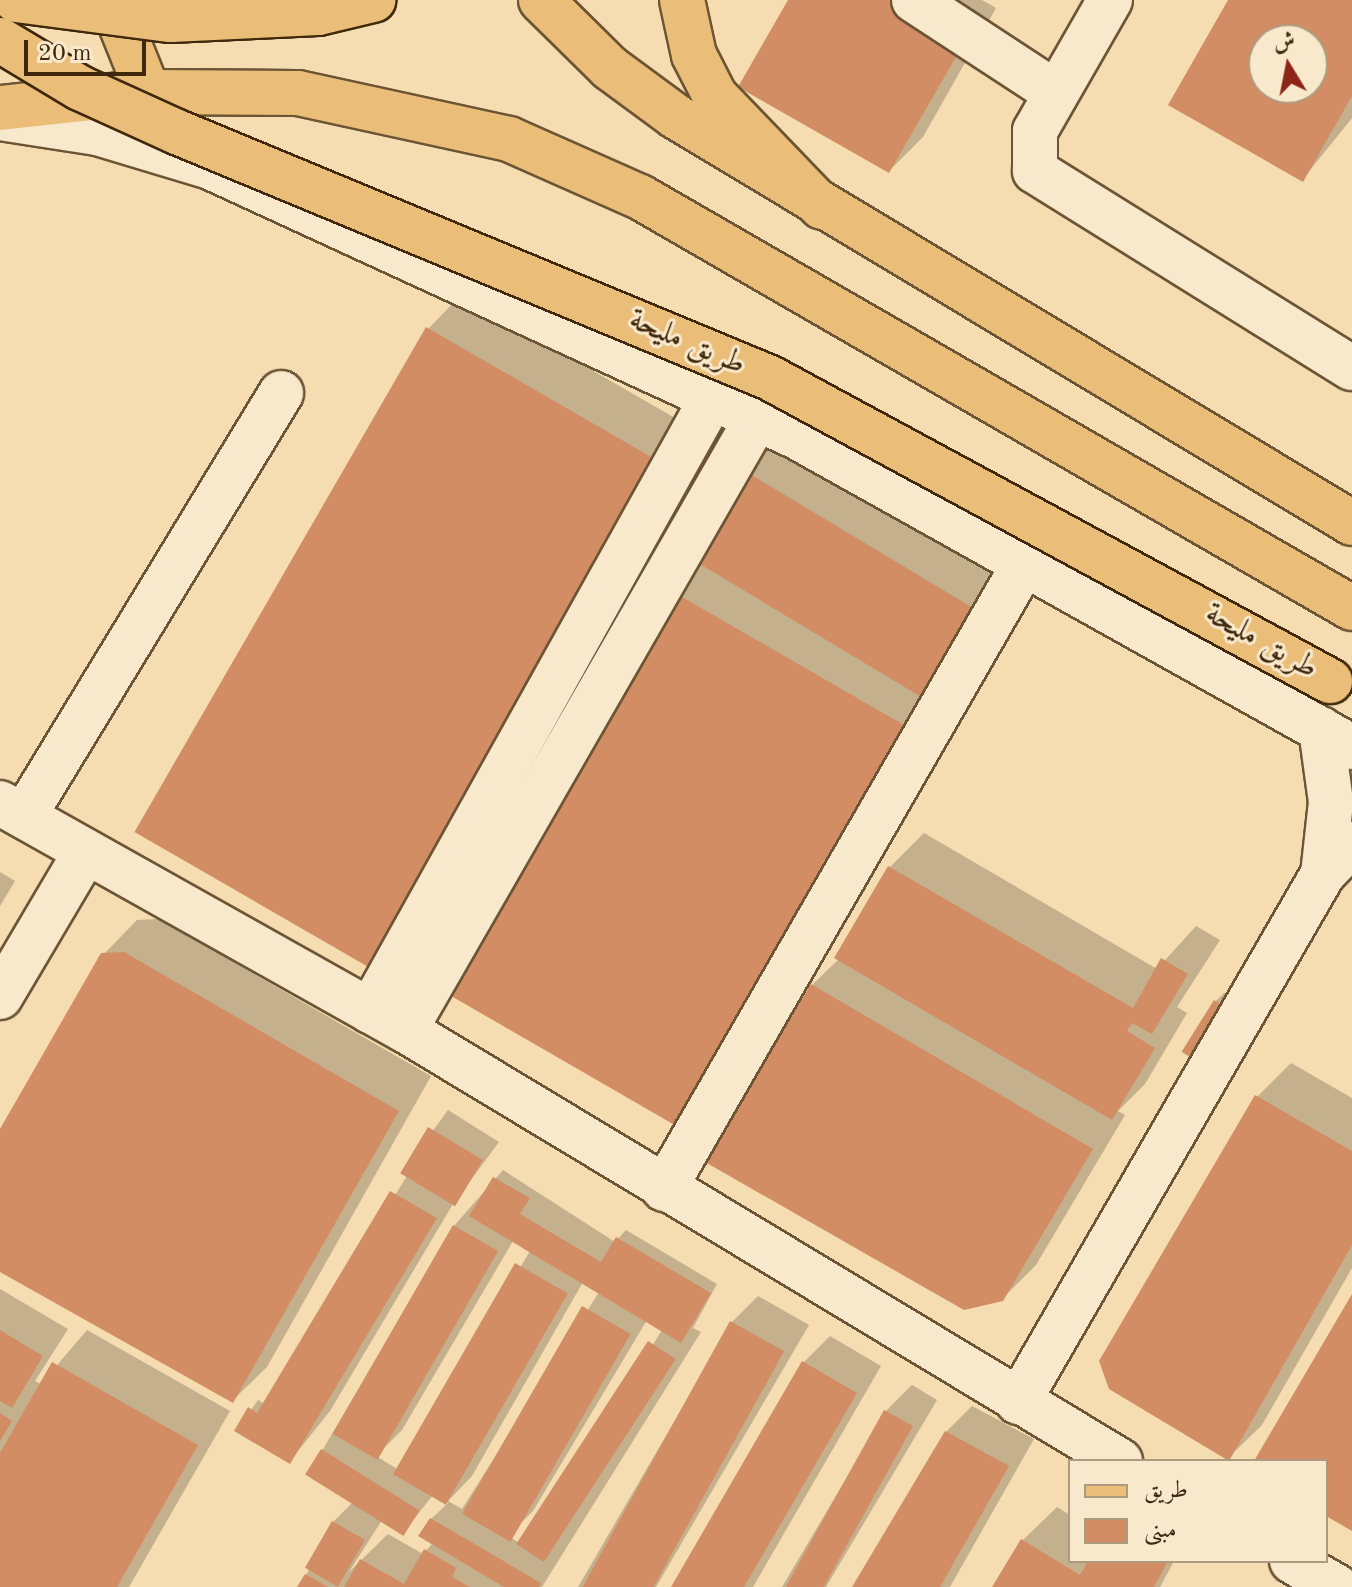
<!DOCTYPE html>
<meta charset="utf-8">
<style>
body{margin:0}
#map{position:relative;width:1352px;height:1587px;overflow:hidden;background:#f5dcb1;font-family:"Old Standard TT",Amiri,serif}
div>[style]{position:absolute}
.shadow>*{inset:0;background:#0003}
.building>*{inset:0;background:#d28d65;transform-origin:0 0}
.roads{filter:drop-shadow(2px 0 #6c5535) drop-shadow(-2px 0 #6c5535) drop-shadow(0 2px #6c5535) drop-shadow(0 -2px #6c5535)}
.minor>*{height:44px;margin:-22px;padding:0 22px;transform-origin:22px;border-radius:22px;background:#f8e8cc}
.major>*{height:44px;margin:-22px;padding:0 22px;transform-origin:22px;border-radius:22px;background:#eabe78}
.highway>*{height:44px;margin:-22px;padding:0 22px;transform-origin:22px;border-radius:22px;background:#eabe78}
.bridges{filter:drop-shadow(2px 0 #3f280c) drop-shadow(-2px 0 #3f280c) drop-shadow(0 2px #3f280c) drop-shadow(0 -2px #3f280c)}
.major-bridge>*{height:44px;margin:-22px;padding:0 22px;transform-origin:22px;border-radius:22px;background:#eabe78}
.highway-bridge>*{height:44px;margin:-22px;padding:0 22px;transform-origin:22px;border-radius:22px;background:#eabe78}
span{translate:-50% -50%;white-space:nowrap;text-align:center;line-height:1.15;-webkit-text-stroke:6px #f8e8cc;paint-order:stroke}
.street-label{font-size:32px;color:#3f280c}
.legend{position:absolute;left:1068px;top:1459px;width:260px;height:104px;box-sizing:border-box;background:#f8e8cc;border:2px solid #ae9b7f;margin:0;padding:10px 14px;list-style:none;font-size:24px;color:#3f280c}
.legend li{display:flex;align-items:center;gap:16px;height:40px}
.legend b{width:40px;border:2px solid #ae9b7f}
.north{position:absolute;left:1248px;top:24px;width:80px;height:80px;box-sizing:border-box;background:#f8e8cc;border:2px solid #ae9b7f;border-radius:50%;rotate:350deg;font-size:22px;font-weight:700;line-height:32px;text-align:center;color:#3f280c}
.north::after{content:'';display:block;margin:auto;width:28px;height:36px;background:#8f2418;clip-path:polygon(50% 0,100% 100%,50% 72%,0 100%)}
.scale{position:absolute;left:24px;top:40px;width:122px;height:36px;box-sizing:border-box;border:4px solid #3f280c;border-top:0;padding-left:10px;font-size:24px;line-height:28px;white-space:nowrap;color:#3f280c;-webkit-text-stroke:6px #f8e8cc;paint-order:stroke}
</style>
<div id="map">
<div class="shadow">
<i style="clip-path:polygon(790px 0,982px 0,996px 8px,923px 137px,889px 171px)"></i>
<i style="clip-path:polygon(evenodd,1230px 0,1352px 0,1352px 118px,1303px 179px,1170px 104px,1230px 0,1264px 40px,1312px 40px,1312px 88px,1264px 88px,1264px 40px)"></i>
<i style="clip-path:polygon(461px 295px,703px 434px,410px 936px,428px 329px)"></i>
<i style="clip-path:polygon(775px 436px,1017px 580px,713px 1092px,671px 591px,700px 562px,742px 469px)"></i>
<i style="clip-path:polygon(924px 833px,1157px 969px,1196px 926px,1220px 940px,1177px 1007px,1187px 1013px,1145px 1084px,1118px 1111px,1125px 1115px,1036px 1265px,1002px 1299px,812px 985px,839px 959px,890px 867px)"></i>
<i style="clip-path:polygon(0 872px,15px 881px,0 906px)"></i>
<i style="clip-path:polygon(158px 919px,431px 1076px,267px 1367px,233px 1400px,0 1270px,0 1133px,103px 955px,137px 920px)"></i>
<i style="clip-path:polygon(1224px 993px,1234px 999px,1204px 1049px,1215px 1002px)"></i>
<i style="clip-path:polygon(1291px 1063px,1352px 1098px,1352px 1268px,1262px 1425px,1228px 1458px,1257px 1097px)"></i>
<i style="clip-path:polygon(448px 1110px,499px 1142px,453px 1204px,330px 1411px,290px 1461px,237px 1430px,258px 1400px,265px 1404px,407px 1176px,402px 1173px)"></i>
<i style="clip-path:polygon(evenodd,503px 1170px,615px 1242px,626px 1230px,717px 1284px,693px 1328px,701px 1332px,542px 1587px,300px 1587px,333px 1522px,353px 1502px,322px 1451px,454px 1226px,503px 1170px,513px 1241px,530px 1251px,399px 1470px,376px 1456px,402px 1430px,513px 1241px,503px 1170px,583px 1282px,599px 1292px,462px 1509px,448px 1501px,472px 1476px,583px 1282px,503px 1170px,647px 1320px,662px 1330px,526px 1547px,508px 1536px,533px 1511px,647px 1320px,503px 1170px,433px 1495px,448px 1503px,431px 1519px,433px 1543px,423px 1554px,388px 1534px,349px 1572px,382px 1520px,403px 1533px,433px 1495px)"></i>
<i style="clip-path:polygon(0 1289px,68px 1329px,35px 1381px,41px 1384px,87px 1330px,230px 1411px,129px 1587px,0 1587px)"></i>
<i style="clip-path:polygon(758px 1296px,809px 1325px,656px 1587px,578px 1587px,732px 1322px)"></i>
<i style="clip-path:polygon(830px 1336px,881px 1366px,753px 1587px,674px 1587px,804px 1362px)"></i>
<i style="clip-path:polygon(912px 1385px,937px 1400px,826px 1587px,782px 1587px,886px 1411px)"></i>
<i style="clip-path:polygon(972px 1406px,1034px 1439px,950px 1587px,855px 1587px,946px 1432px)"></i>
<i style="clip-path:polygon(1057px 1507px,1070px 1515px,1070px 1561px,1174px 1561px,1160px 1587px,995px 1587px,1023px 1540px)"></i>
</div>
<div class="building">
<i style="clip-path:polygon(788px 0,889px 0,964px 43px,889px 173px,738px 87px)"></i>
<i style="clip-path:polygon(evenodd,1228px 0,1352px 0,1352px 96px,1303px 182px,1168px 105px,1228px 0,1264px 40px,1312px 40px,1312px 88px,1264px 88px,1264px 40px)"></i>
<i style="left:426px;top:327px;width:283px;height:583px;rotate:30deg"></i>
<i style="left:740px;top:468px;width:285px;height:103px;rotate:31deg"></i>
<i style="left:670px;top:590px;width:279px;height:461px;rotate:30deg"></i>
<i style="clip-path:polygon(888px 866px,1133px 1008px,1161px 958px,1188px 974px,1152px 1034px,1132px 1023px,1127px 1031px,1155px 1048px,1112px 1120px,834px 958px)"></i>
<i style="clip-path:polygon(124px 952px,399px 1111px,233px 1403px,0 1272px,0 1129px,101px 953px)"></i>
<i style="clip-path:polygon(811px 984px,1093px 1149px,1003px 1301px,964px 1310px,705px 1162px)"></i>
<i style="left:1214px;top:1000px;width:15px;height:61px;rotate:32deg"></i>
<i style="clip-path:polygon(1255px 1095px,1352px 1151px,1352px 1245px,1229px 1461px,1109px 1389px,1099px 1361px)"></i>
<i style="left:428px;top:1127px;width:64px;height:54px;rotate:31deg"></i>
<i style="clip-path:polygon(493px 1177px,530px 1198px,520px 1214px,601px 1262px,616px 1237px,711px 1293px,681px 1343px,469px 1216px)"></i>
<i style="clip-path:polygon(390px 1191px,437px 1218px,290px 1464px,234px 1431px,248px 1407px,257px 1413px)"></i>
<i style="left:453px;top:1225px;width:52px;height:241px;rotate:30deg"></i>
<i style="left:515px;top:1263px;width:61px;height:244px;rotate:30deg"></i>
<i style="clip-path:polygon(1352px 1294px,1352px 1531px,1326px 1516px,1326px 1461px,1254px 1461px)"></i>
<i style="left:582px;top:1306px;width:56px;height:240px;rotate:30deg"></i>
<i style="left:730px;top:1321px;width:62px;height:308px;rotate:29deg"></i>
<i style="clip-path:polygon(0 1330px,43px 1356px,12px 1408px,0 1401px)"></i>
<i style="left:648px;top:1341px;width:33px;height:242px;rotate:33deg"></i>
<i style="clip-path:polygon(802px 1361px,857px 1393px,744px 1587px,671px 1587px)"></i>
<i style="clip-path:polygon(52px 1362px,198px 1445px,117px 1587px,0 1587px,0 1453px)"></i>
<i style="left:884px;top:1410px;width:33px;height:206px;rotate:29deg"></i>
<i style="clip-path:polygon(0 1413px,12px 1421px,0 1441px)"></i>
<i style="clip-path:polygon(945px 1431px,1009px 1466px,940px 1587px,852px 1587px)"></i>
<i style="left:321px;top:1449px;width:116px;height:30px;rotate:32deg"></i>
<i style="clip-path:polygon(430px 1518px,541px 1583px,539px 1587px,504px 1587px,418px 1536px)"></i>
<i style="left:332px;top:1521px;width:38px;height:54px;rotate:30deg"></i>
<i style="clip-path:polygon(1021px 1539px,1080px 1575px,1088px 1561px,1168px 1561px,1154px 1587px,992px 1587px)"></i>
<i style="clip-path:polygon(424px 1549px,456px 1568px,452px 1577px,470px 1587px,344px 1587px,360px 1559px,404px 1584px)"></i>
<i style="clip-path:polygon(305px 1574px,328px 1587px,297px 1587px)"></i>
</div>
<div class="roads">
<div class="minor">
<i style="left:914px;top:0;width:170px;rotate:33.2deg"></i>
<i style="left:1110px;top:0;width:151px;rotate:119.8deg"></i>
<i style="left:1035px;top:131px;width:40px;rotate:90deg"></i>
<i style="left:1035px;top:171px;width:373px;rotate:31.9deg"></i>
<i style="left:0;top:118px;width:98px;rotate:8.8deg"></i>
<i style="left:97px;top:133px;width:118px;rotate:16.7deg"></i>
<i style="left:210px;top:167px;width:646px;rotate:24.7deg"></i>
<i style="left:797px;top:437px;width:636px;rotate:29.19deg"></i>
<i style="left:1321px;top:729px;width:74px;rotate:82.2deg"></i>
<i style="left:1331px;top:802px;width:72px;rotate:96.3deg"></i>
<i style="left:0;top:803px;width:464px;rotate:29.3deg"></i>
<i style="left:405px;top:1030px;width:835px;rotate:31.08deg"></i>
<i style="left:24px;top:816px;width:495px;rotate:-58.7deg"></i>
<i style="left:0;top:997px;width:167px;rotate:-59.4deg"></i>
<i style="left:370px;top:1011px;width:702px;rotate:-60.84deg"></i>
<i style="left:405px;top:1030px;width:706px;rotate:-60.09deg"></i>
<i style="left:664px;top:1189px;width:719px;rotate:-60.05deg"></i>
<i style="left:1018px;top:1402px;width:610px;rotate:-59.99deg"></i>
<i style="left:1323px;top:874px;width:42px;rotate:-46deg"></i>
<i style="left:1292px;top:1561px;width:52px;rotate:30deg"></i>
</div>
<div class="major">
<i style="left:111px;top:0;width:99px;rotate:68.1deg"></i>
<i style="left:541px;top:0;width:97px;rotate:44.6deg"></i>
<i style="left:610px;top:68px;width:81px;rotate:36.4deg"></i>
<i style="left:675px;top:116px;width:790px;rotate:31.01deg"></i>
</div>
<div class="highway">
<i style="left:682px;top:0;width:56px;rotate:77.7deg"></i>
<i style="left:694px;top:55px;width:46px;rotate:62.9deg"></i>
<i style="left:715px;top:96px;width:154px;rotate:46.1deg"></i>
<i style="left:0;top:108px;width:149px;rotate:-6.2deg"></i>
<i style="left:148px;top:92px;width:150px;rotate:0.4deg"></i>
<i style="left:298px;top:93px;width:216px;rotate:12.3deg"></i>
<i style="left:509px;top:139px;width:143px;rotate:23.9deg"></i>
<i style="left:640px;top:197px;width:822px;rotate:30deg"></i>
</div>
</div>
<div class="bridges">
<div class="major-bridge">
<i style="left:0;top:40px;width:93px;rotate:31deg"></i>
<i style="left:80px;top:88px;width:107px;rotate:24.4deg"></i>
<i style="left:177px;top:132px;width:642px;rotate:22.53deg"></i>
<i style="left:770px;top:378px;width:637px;rotate:28.42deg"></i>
</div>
<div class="highway-bridge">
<i style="left:16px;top:0;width:156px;rotate:7.4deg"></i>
<i style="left:171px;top:20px;width:147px;rotate:-2.7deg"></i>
<i style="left:318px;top:13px;width:57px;rotate:-13.3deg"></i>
</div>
</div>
<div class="street-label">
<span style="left:687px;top:343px;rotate:23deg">طريق مليحة</span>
<span style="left:1261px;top:642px;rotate:29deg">طريق مليحة</span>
</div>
<ul class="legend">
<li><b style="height:10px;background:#eabe78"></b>طريق</li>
<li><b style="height:22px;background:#d28d65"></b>مبنى</li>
</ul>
<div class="north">ش</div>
<div class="scale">20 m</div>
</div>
